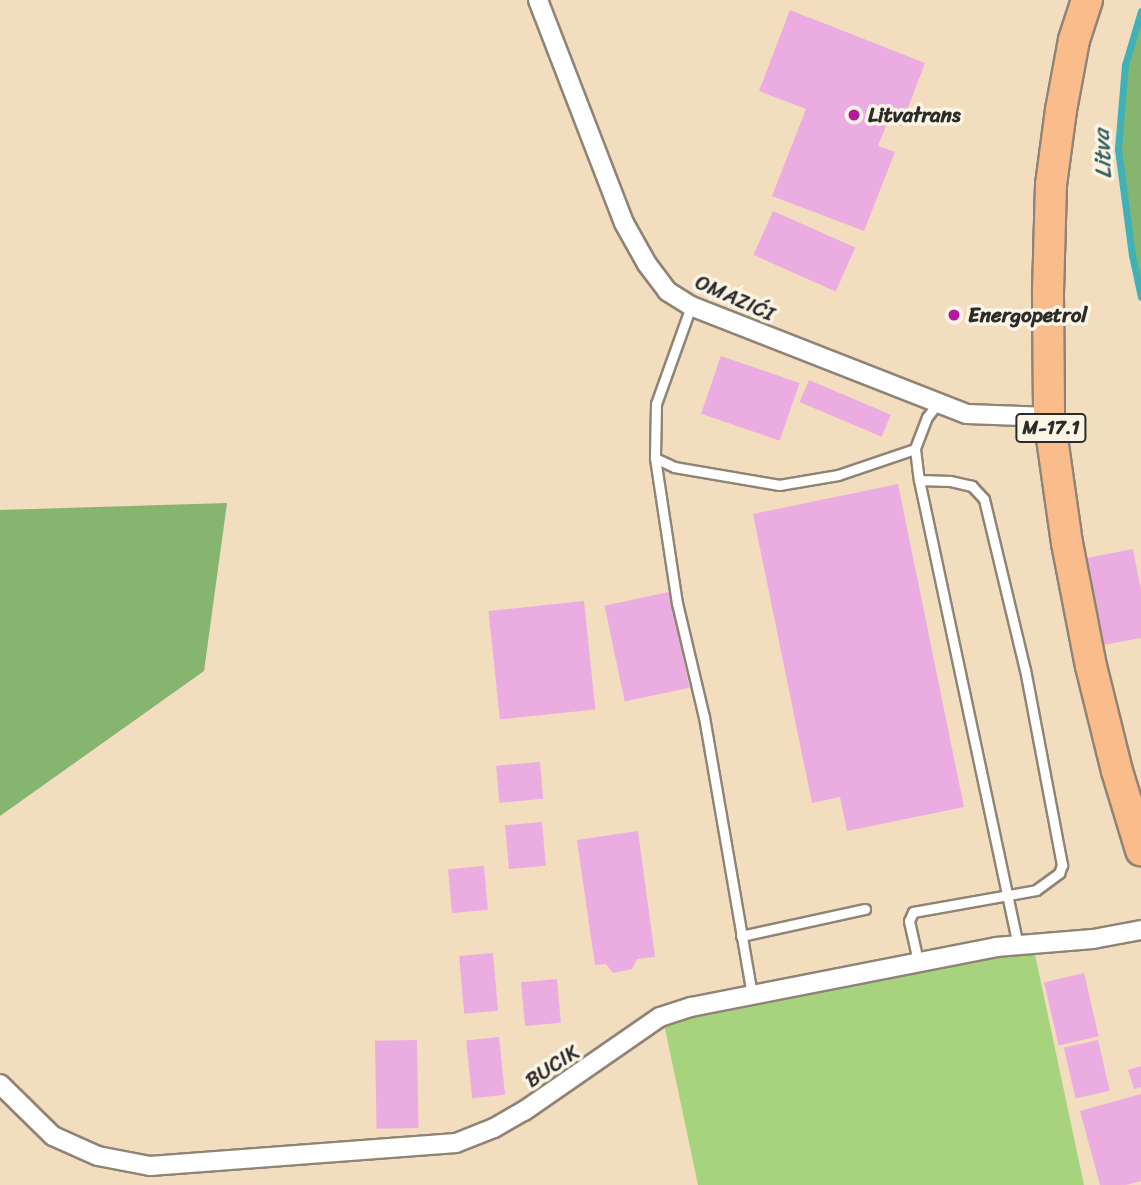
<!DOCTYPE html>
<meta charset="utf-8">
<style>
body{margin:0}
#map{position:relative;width:1141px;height:1185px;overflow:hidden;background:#f3ddbf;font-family:Sriracha,sans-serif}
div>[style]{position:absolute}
.green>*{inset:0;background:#a7d37f}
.forest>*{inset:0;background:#85b56e}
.stream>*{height:7px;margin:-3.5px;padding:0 3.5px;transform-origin:3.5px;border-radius:3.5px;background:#40b1b7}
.building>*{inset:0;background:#ebace1;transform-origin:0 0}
.roads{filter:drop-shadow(2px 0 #8f8475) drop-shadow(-2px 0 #8f8475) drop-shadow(0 2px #8f8475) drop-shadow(0 -2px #8f8475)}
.lane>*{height:9px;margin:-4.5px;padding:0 4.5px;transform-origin:4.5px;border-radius:4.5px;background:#fff}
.street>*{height:18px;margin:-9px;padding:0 9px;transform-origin:9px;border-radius:9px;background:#fff}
.primary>*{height:30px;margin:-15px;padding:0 15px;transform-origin:15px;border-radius:15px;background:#fabc8b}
.dots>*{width:19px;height:19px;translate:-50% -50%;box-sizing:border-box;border:4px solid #fcf5e5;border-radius:50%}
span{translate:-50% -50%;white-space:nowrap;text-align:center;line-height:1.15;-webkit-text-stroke:7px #fcf5e5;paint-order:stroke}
.shield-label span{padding:2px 5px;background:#fcf5e5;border:2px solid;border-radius:5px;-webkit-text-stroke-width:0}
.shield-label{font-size:19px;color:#2b2b2b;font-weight:700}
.poi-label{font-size:21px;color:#2b2b2b;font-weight:700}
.left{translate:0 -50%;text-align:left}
.street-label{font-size:21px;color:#2b2b2b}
.water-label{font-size:23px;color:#325a5c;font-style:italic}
</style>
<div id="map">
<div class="green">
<i style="clip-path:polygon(1033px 945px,1084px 1185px,698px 1185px,664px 1024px)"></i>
</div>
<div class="forest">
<i style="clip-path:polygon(1141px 17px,1141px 297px,1132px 255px,1118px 149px,1121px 95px)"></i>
<i style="clip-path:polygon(227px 503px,204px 671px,0 816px,0 510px)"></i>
</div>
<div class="stream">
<i style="left:1141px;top:11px;width:56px;rotate:106.5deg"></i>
<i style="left:1125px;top:65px;width:84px;rotate:94.8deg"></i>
<i style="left:1118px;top:149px;width:107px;rotate:82.5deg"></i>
<i style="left:1132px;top:255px;width:43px;rotate:77.9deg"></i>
</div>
<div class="building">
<i style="clip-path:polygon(790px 10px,925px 63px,901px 126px,888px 121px,878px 146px,895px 152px,864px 231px,772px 196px,806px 109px,759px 91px)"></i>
<i style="left:773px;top:211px;width:90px;height:48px;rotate:24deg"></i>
<i style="left:721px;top:356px;width:83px;height:61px;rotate:19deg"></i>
<i style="left:809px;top:380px;width:89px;height:24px;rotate:23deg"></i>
<i style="clip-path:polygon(898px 484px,964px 807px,847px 831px,840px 797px,812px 803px,753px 514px)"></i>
<i style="clip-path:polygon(1133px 549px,1141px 590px,1141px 638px,1098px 646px,1081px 559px)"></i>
<i style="left:669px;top:592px;width:98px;height:66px;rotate:78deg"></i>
<i style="left:584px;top:601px;width:109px;height:96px;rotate:84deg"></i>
<i style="left:540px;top:762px;width:37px;height:44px;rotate:85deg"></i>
<i style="left:542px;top:822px;width:44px;height:37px;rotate:85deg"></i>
<i style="clip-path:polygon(638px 831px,655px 957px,637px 959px,632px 969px,613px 973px,606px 964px,595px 965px,577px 840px)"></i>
<i style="left:484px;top:866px;width:44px;height:36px;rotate:85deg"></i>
<i style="left:493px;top:953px;width:58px;height:34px;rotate:85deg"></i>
<i style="left:1084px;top:973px;width:65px;height:41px;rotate:77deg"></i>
<i style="left:557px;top:979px;width:44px;height:36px;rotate:85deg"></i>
<i style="left:499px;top:1037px;width:58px;height:33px;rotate:84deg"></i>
<i style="left:417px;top:1040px;width:88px;height:42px;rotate:89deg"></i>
<i style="left:1098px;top:1040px;width:52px;height:35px;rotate:77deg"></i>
<i style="clip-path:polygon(1141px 1066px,1141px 1087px,1134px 1089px,1128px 1070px)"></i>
<i style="clip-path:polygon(1141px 1094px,1141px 1181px,1126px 1185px,1100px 1185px,1080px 1111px)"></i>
</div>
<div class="roads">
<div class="lane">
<i style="left:691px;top:306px;width:104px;rotate:109.7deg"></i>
<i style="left:656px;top:404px;width:54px;rotate:91.1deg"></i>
<i style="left:655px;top:458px;width:21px;rotate:25deg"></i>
<i style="left:674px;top:467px;width:107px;rotate:9.7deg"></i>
<i style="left:779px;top:485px;width:60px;rotate:-9.6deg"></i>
<i style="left:838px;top:475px;width:81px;rotate:-18.7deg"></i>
<i style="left:938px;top:403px;width:18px;rotate:128deg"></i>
<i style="left:927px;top:417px;width:34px;rotate:111deg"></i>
<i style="left:915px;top:449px;width:31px;rotate:83deg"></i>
<i style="left:919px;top:480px;width:475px;rotate:78deg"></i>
<i style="left:655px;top:458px;width:147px;rotate:81.4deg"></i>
<i style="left:677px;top:603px;width:117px;rotate:76.7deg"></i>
<i style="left:704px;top:717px;width:283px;rotate:80.2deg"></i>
<i style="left:741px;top:936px;width:127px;rotate:-12.3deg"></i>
<i style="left:918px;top:961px;width:41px;rotate:-102.7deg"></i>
<i style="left:909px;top:921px;width:10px;rotate:-66deg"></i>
<i style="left:913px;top:912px;width:125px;rotate:-10.1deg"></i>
<i style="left:1036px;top:890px;width:29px;rotate:-36deg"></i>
<i style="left:1059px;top:873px;width:9px;rotate:-69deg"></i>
<i style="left:1062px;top:865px;width:198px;rotate:-100.7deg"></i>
<i style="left:1025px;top:670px;width:176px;rotate:-103.5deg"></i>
<i style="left:984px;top:499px;width:18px;rotate:-133deg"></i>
<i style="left:972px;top:486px;width:23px;rotate:-167deg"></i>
<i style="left:950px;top:481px;width:31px;rotate:-178deg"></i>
</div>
<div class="street">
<i style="left:538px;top:0;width:239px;rotate:68.9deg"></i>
<i style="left:624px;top:223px;width:47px;rotate:60.7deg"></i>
<i style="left:647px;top:264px;width:34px;rotate:53deg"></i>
<i style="left:667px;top:291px;width:28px;rotate:32deg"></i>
<i style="left:691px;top:306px;width:296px;rotate:21.4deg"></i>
<i style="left:967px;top:414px;width:82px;rotate:2.1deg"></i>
<i style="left:0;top:1084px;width:74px;rotate:44.5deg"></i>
<i style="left:53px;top:1136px;width:49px;rotate:24deg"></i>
<i style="left:98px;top:1156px;width:53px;rotate:10.9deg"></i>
<i style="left:150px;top:1166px;width:307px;rotate:-4.3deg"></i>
<i style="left:456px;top:1143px;width:41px;rotate:-21.5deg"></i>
<i style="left:494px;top:1128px;width:34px;rotate:-30deg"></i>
<i style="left:524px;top:1111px;width:165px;rotate:-34.7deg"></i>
<i style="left:660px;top:1017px;width:33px;rotate:-18deg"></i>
<i style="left:691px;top:1007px;width:311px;rotate:-11.1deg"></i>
<i style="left:996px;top:947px;width:97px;rotate:-4.7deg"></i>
<i style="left:1093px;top:939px;width:49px;rotate:-10.6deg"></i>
</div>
<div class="primary">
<i style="left:1087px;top:0;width:42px;rotate:108deg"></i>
<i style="left:1074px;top:40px;width:71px;rotate:100.5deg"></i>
<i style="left:1061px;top:110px;width:76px;rotate:97.6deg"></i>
<i style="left:1051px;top:185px;width:110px;rotate:91.6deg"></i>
<i style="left:1048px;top:295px;width:122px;rotate:89.5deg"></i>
<i style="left:1049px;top:417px;width:127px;rotate:81.9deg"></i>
<i style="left:1067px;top:543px;width:125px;rotate:79deg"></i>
<i style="left:1091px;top:666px;width:108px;rotate:76.1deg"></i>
<i style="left:1117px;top:771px;width:83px;rotate:73.1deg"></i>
</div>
</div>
<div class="dots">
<i style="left:854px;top:115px;background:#b5179e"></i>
<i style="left:954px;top:315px;background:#b5179e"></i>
</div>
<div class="shield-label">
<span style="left:1051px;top:428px">M-17.1</span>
</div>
<div class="poi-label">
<span class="left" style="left:868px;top:115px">Litvatrans</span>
<span class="left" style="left:968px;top:315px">Energopetrol</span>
</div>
<div class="street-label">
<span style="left:735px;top:298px;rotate:24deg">OMAZIĆI</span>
<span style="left:552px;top:1066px;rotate:-34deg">BUCIK</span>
</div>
<div class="water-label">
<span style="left:1103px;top:154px;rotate:-93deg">Litva</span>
</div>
</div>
